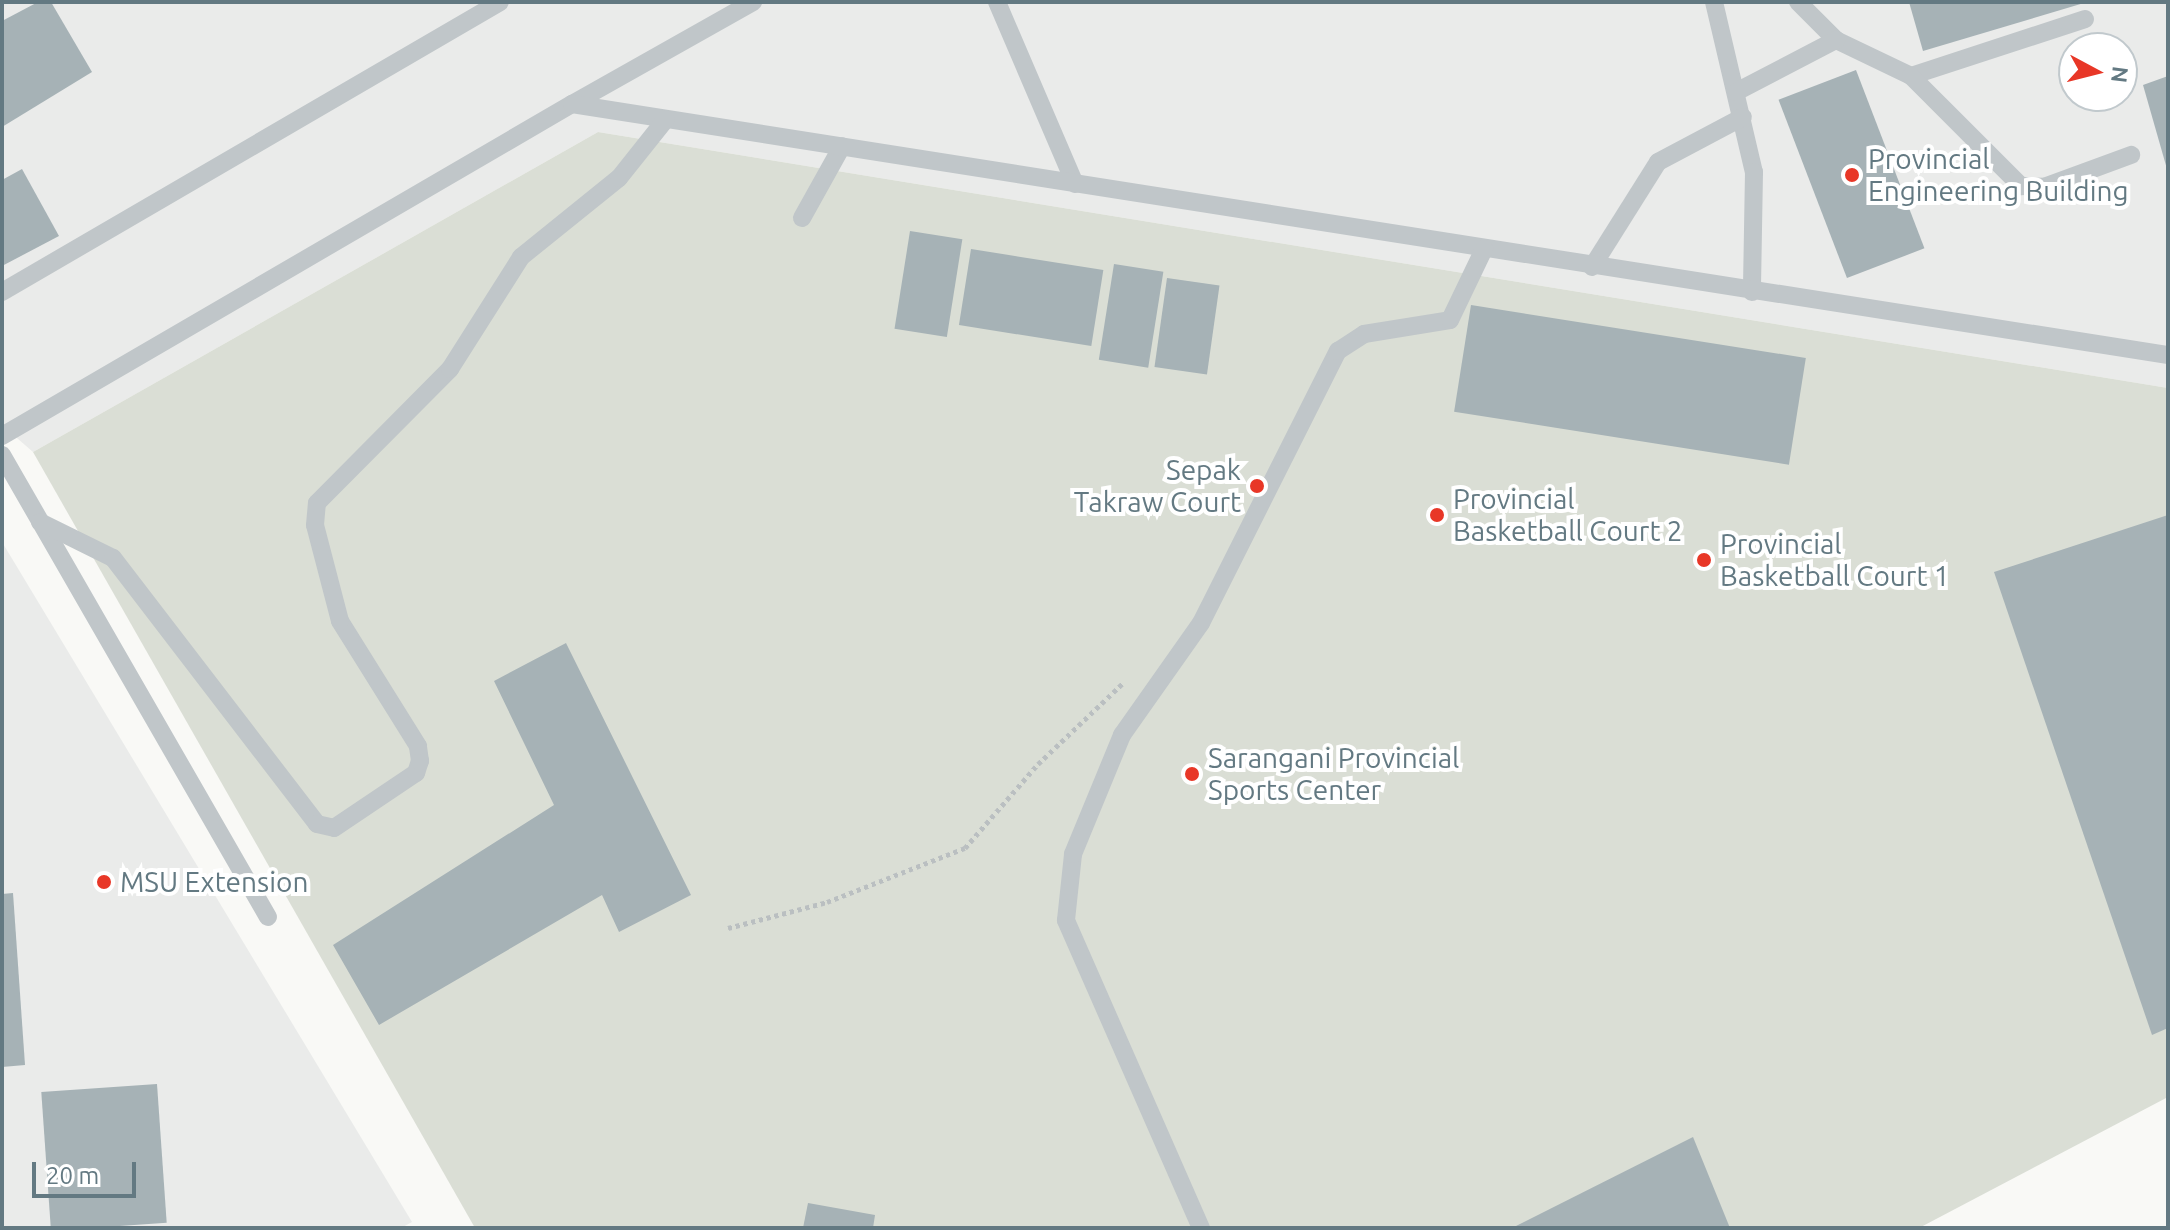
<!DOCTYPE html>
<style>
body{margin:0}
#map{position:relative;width:2170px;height:1230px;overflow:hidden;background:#f9f9f6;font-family:Ubuntu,sans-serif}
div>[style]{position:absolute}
.built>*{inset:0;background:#eaebea}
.green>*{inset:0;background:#daded5}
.building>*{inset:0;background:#a6b2b6;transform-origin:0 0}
.path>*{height:5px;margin-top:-2.5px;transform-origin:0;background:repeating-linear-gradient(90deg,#babfc1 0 4px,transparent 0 8px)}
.lane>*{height:18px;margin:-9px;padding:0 9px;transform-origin:9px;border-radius:9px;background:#c0c6c9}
.dots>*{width:22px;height:22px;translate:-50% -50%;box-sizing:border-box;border:4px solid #fff;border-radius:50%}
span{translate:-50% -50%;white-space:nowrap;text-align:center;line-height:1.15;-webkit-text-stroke:8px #fff;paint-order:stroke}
.poi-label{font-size:28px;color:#637982}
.left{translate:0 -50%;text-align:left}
.right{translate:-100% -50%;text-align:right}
.frame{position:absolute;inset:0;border:4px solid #637982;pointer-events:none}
.north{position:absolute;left:2058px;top:32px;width:80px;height:80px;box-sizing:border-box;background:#fff;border:2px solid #c1c9cd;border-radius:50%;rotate:97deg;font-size:22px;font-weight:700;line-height:32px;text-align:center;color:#637982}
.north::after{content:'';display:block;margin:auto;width:28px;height:36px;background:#e83727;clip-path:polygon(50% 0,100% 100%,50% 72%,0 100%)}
.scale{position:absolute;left:32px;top:1162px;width:104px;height:36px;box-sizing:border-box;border:4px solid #637982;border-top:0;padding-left:10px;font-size:24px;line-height:28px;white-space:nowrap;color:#637982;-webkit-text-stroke:6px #fff;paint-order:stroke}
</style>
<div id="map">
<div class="built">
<i style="clip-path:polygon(evenodd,2px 2px,2168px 2px,2168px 388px,598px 132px,33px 452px,2px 425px,2px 2px,2074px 48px,2122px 48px,2122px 96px,2074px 96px,2074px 48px)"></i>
<i style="clip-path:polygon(2px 542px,412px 1222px,401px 1228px,2px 1228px)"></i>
</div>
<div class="green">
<i style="clip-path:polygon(598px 132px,2168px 388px,2168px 1097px,1919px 1228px,475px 1228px,33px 452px)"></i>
</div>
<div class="building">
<i style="clip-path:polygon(38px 2px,51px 2px,92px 72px,2px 127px,2px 21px)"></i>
<i style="clip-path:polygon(1909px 2px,2084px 2px,2084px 3px,1923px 51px)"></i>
<i style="left:1856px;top:70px;width:191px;height:83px;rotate:69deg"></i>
<i style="clip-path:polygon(2168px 76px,2168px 169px,2167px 169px,2143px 85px)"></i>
<i style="clip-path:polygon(22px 169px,59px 236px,2px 266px,2px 180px)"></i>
<i style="left:910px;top:231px;width:53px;height:99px;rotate:9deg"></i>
<i style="left:971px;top:249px;width:134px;height:77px;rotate:9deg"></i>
<i style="left:1114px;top:264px;width:50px;height:97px;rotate:9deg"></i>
<i style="left:1167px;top:278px;width:53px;height:90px;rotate:8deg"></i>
<i style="left:1471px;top:305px;width:339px;height:108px;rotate:9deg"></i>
<i style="clip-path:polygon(2168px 515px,2168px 1028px,2152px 1035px,1994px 572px)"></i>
<i style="clip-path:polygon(566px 643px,691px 895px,619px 932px,602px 895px,379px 1025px,333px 945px,554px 805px,494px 681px)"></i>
<i style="clip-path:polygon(13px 893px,25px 1065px,2px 1067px,2px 894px)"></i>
<i style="left:157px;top:1084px;width:139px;height:116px;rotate:86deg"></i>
<i style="clip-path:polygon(1693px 1137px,1730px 1228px,1512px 1228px)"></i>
<i style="clip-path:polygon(808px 1203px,875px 1215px,873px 1228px,803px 1228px)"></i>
</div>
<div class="path">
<i style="left:728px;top:928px;width:102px;rotate:-14.7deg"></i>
<i style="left:827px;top:902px;width:148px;rotate:-21.4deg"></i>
<i style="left:965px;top:848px;width:111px;rotate:-49deg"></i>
<i style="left:1038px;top:764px;width:117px;rotate:-43.6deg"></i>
</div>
<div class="lane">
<i style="left:997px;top:2px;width:198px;rotate:66.8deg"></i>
<i style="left:1714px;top:2px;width:175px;rotate:76.8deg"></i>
<i style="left:1754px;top:172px;width:120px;rotate:91deg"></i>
<i style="left:1798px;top:2px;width:54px;rotate:45deg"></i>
<i style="left:1836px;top:40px;width:83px;rotate:25.6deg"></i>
<i style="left:1911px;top:76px;width:183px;rotate:-18.1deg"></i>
<i style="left:1911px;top:76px;width:156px;rotate:45deg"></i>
<i style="left:2021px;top:186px;width:23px;rotate:2deg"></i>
<i style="left:2044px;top:187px;width:93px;rotate:-20.2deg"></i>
<i style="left:1736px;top:92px;width:113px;rotate:-27.5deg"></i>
<i style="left:572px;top:104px;width:208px;rotate:-29.4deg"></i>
<i style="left:802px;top:218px;width:82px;rotate:-60.9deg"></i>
<i style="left:1592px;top:267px;width:124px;rotate:-57.8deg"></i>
<i style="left:1658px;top:162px;width:96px;rotate:-27.9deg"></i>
<i style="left:2px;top:292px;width:576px;rotate:-30.21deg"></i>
<i style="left:2px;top:436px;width:660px;rotate:-30.22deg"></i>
<i style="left:572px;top:104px;width:1616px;rotate:8.94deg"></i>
<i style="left:2px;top:455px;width:533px;rotate:60.07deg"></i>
<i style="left:40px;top:522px;width:81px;rotate:26.3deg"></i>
<i style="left:113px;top:558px;width:335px;rotate:52.5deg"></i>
<i style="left:317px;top:824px;width:17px;rotate:13deg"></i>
<i style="left:334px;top:828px;width:99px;rotate:-33.9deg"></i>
<i style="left:416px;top:773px;width:13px;rotate:-72deg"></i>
<i style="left:420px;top:761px;width:15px;rotate:-98deg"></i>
<i style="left:418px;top:746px;width:147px;rotate:-122deg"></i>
<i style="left:340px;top:621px;width:99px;rotate:-104.6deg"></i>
<i style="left:315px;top:525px;width:22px;rotate:-85deg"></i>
<i style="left:317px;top:503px;width:189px;rotate:-45.2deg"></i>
<i style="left:450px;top:369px;width:133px;rotate:-57.6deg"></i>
<i style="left:521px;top:257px;width:126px;rotate:-38.9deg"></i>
<i style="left:619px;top:178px;width:75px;rotate:-51.5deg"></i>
<i style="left:1201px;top:1228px;width:336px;rotate:-113.7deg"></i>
<i style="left:1066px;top:920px;width:66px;rotate:-83.9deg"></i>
<i style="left:1073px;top:854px;width:129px;rotate:-67.6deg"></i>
<i style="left:1122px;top:735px;width:137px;rotate:-54.8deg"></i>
<i style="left:1201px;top:623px;width:305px;rotate:-63.3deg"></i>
<i style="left:1338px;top:351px;width:31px;rotate:-33deg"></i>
<i style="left:1364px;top:334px;width:87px;rotate:-9.2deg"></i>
<i style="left:1450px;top:320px;width:79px;rotate:-64.4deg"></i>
</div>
<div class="dots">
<i style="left:1852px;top:175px;background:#e83727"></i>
<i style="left:1257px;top:486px;background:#e83727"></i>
<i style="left:1437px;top:515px;background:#e83727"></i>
<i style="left:1704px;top:560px;background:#e83727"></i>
<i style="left:1192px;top:774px;background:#e83727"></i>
<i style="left:104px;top:882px;background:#e83727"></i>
</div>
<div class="poi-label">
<span class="left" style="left:1868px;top:175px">Provincial<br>Engineering Building</span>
<span class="right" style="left:1241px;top:486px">Sepak<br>Takraw Court</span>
<span class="left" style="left:1453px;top:515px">Provincial<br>Basketball Court 2</span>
<span class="left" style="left:1720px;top:560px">Provincial<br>Basketball Court 1</span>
<span class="left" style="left:1208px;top:774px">Sarangani Provincial<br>Sports Center</span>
<span class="left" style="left:120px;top:882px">MSU Extension</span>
</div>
<div class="frame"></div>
<div class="north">N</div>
<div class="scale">20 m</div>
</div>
